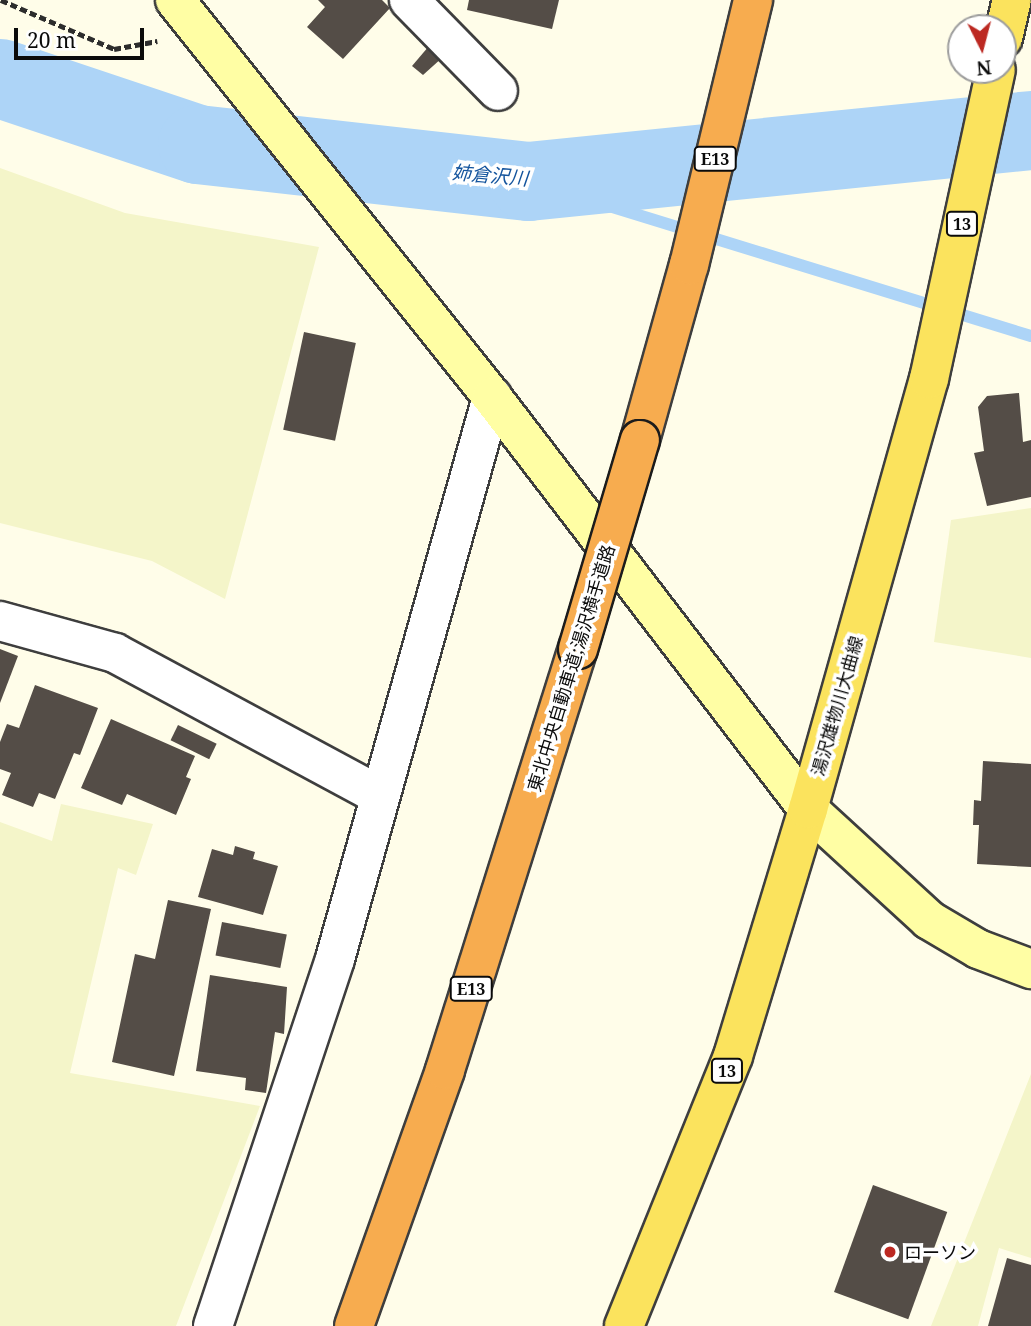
<!DOCTYPE html>
<meta charset="utf-8">
<style>
body{margin:0}
#map{position:relative;width:1031px;height:1326px;overflow:hidden;background:#fffde9;font-family:"Noto Serif","Noto Sans JP",serif}
div>[style]{position:absolute}
.farmland>*{inset:0;background:#f4f5c9}
.stream>*{height:12px;margin:-6px;padding:0 6px;transform-origin:6px;border-radius:6px;background:#add4f7}
.river>*{height:79px;margin:-39.5px;padding:0 39.5px;transform-origin:39.5px;border-radius:39.5px;background:#add4f7}
.building>*{inset:0;background:#544d47;transform-origin:0 0}
.path>*{height:4.5px;margin-top:-2.25px;transform-origin:0;background:repeating-linear-gradient(90deg,#2d2d2d 0 7px,transparent 0 10.5px)}
.roads{filter:drop-shadow(2px 0 #3e3e3e) drop-shadow(-2px 0 #3e3e3e) drop-shadow(0 2px #3e3e3e) drop-shadow(0 -2px #3e3e3e)}
.street>*{height:38px;margin:-19px;padding:0 19px;transform-origin:19px;border-radius:19px;background:#fff}
.secondary>*{height:38px;margin:-19px;padding:0 19px;transform-origin:19px;border-radius:19px;background:#fffea4}
.primary>*{height:38px;margin:-19px;padding:0 19px;transform-origin:19px;border-radius:19px;background:#fbe35d}
.highway>*{height:38px;margin:-19px;padding:0 19px;transform-origin:19px;border-radius:19px;background:#f7ac4f}
.bridges{filter:drop-shadow(2px 0 #1c1c1c) drop-shadow(-2px 0 #1c1c1c) drop-shadow(0 2px #1c1c1c) drop-shadow(0 -2px #1c1c1c)}
.highway-bridge>*{height:38px;margin:-19px;padding:0 19px;transform-origin:19px;border-radius:19px;background:#f7ac4f}
.dots>*{width:19px;height:19px;translate:-50% -50%;box-sizing:border-box;border:4px solid #fff;border-radius:50%}
span{translate:-50% -50%;white-space:nowrap;text-align:center;line-height:1.15;-webkit-text-stroke:7px #fff;paint-order:stroke}
.shield-label span{padding:2px 5px;background:#fff;border:2px solid;border-radius:5px;-webkit-text-stroke-width:0}
.shield-label{font-size:16px;color:#0b0b0b;font-weight:700}
.street-label{font-size:18px;color:#0b0b0b}
.poi-label{font-size:18px;color:#0b0b0b}
.left{translate:0 -50%;text-align:left}
.water-label{font-size:19px;color:#14549d;font-style:italic}
.north{position:absolute;left:947px;top:14px;width:70px;height:70px;box-sizing:border-box;background:#fff;border:2px solid #9d9d9d;border-radius:50%;rotate:174deg;font-size:19px;font-weight:700;line-height:28px;text-align:center;color:#0b0b0b}
.north::after{content:'';display:block;margin:auto;width:24px;height:32px;background:#bc2922;clip-path:polygon(50% 0,100% 100%,50% 72%,0 100%)}
.scale{position:absolute;left:14px;top:28px;width:130px;height:32px;box-sizing:border-box;border:4px solid #0b0b0b;border-top:0;padding-left:9px;font-size:21px;line-height:24px;white-space:nowrap;color:#0b0b0b;-webkit-text-stroke:5px #fff;paint-order:stroke}
</style>
<div id="map">
<div class="farmland">
<i style="clip-path:polygon(0 168px,125px 213px,319px 247px,225px 599px,152px 561px,0 523px)"></i>
<i style="clip-path:polygon(1031px 508px,1031px 658px,934px 642px,951px 520px)"></i>
<i style="clip-path:polygon(61px 804px,153px 824px,136px 875px,118px 868px,70px 1073px,260px 1106px,176px 1326px,0 1326px,0 822px,52px 841px)"></i>
<i style="clip-path:polygon(1031px 1074px,1031px 1258px,999px 1248px,978px 1326px,931px 1326px)"></i>
</div>
<div class="stream">
<i style="left:528px;top:181px;width:526px;rotate:17.13deg"></i>
</div>
<div class="river">
<i style="left:0;top:78px;width:208px;rotate:18.5deg"></i>
<i style="left:197px;top:144px;width:333px;rotate:6.4deg"></i>
<i style="left:528px;top:181px;width:506px;rotate:-5.79deg"></i>
</div>
<div class="building">
<i style="clip-path:polygon(318px 0,382px 0,390px 8px,343px 59px,307px 27px,325px 7px)"></i>
<i style="clip-path:polygon(469px 0,559px 0,552px 29px,467px 10px)"></i>
<i style="clip-path:polygon(429px 46px,443px 57px,423px 75px,412px 66px)"></i>
<i style="left:304px;top:332px;width:53px;height:100px;rotate:12deg"></i>
<i style="clip-path:polygon(1019px 393px,1023px 442px,1031px 440px,1031px 497px,987px 506px,974px 453px,984px 451px,978px 407px,987px 396px)"></i>
<i style="clip-path:polygon(0 649px,18px 656px,0 703px)"></i>
<i style="clip-path:polygon(35px 685px,98px 708px,80px 755px,74px 753px,55px 799px,39px 793px,33px 807px,2px 795px,11px 773px,0 769px,0 742px,7px 724px,19px 728px)"></i>
<i style="clip-path:polygon(111px 719px,195px 756px,186px 777px,191px 779px,176px 815px,127px 794px,122px 805px,81px 788px)"></i>
<i style="left:178px;top:725px;width:43px;height:17px;rotate:26deg"></i>
<i style="clip-path:polygon(983px 761px,1031px 764px,1031px 867px,977px 864px,979px 825px,973px 825px,974px 800px,981px 801px)"></i>
<i style="clip-path:polygon(235px 846px,255px 852px,253px 859px,278px 866px,263px 915px,198px 897px,212px 849px,233px 855px)"></i>
<i style="clip-path:polygon(168px 900px,211px 909px,174px 1076px,112px 1062px,135px 954px,155px 959px)"></i>
<i style="left:222px;top:922px;width:66px;height:34px;rotate:11deg"></i>
<i style="clip-path:polygon(210px 975px,287px 987px,284px 1034px,275px 1032px,266px 1093px,245px 1090px,246px 1078px,196px 1071px)"></i>
<i style="left:873px;top:1185px;width:79px;height:114px;rotate:20deg"></i>
<i style="clip-path:polygon(1007px 1258px,1031px 1265px,1031px 1326px,988px 1326px)"></i>
</div>
<div class="path">
<i style="left:1px;top:0;width:123px;rotate:23.4deg"></i>
<i style="left:114px;top:49px;width:44px;rotate:-10.5deg"></i>
</div>
<div class="roads">
<div class="street">
<i style="left:409px;top:0;width:127px;rotate:45.6deg"></i>
<i style="left:0;top:621px;width:119px;rotate:15.5deg"></i>
<i style="left:115px;top:653px;width:300px;rotate:28.3deg"></i>
<i style="left:213px;top:1326px;width:387px;rotate:-71.6deg"></i>
<i style="left:335px;top:959px;width:584px;rotate:-74.39deg"></i>
</div>
<div class="secondary">
<i style="left:175px;top:0;width:508px;rotate:51.39deg"></i>
<i style="left:492px;top:397px;width:519px;rotate:52.51deg"></i>
<i style="left:808px;top:809px;width:164px;rotate:42.5deg"></i>
<i style="left:929px;top:920px;width:57px;rotate:30.6deg"></i>
<i style="left:978px;top:949px;width:57px;rotate:20.7deg"></i>
</div>
<div class="primary">
<i style="left:1003px;top:38px;width:39px;rotate:-77deg"></i>
<i style="left:624px;top:1326px;width:291px;rotate:-68deg"></i>
<i style="left:733px;top:1056px;width:258px;rotate:-73.1deg"></i>
<i style="left:808px;top:809px;width:447px;rotate:-74.3deg"></i>
<i style="left:929px;top:379px;width:316px;rotate:-77.8deg"></i>
</div>
<div class="highway">
<i style="left:640px;top:440px;width:182px;rotate:-74.4deg"></i>
<i style="left:689px;top:265px;width:273px;rotate:-76.4deg"></i>
<i style="left:354px;top:1326px;width:272px;rotate:-70.4deg"></i>
<i style="left:445px;top:1070px;width:442px;rotate:-72.5deg"></i>
</div>
</div>
<div class="bridges">
<div class="highway-bridge">
<i style="left:578px;top:649px;width:218px;rotate:-73.5deg"></i>
</div>
</div>
<div class="dots">
<i style="left:890px;top:1252px;background:#bc2922"></i>
</div>
<div class="shield-label">
<span style="left:715px;top:159px">E13</span>
<span style="left:962px;top:224px">13</span>
<span style="left:471px;top:989px">E13</span>
<span style="left:727px;top:1071px">13</span>
</div>
<div class="street-label">
<span style="left:571px;top:668px;rotate:-73deg">東北中央自動車道;湯沢横手道路</span>
<span style="left:837px;top:706px;rotate:-74deg">湯沢雄物川大曲線</span>
</div>
<div class="poi-label">
<span class="left" style="left:904px;top:1252px">ローソン</span>
</div>
<div class="water-label">
<span style="left:490px;top:176px;rotate:5deg">姉倉沢川</span>
</div>
<div class="north">N</div>
<div class="scale">20 m</div>
</div>
